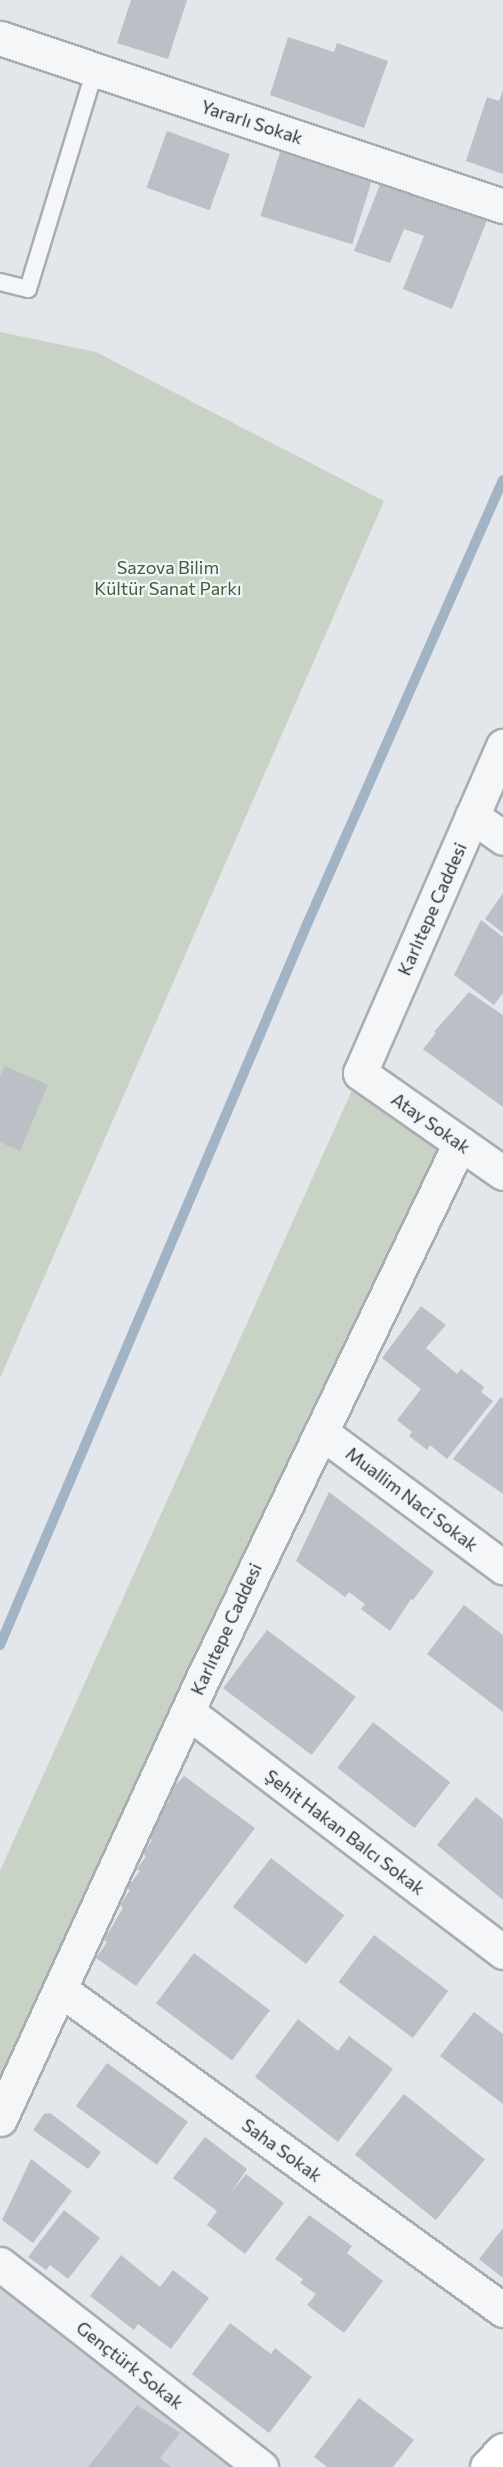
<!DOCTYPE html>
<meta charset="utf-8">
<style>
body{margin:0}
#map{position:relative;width:503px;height:2467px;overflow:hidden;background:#e3e6ea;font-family:Commissioner,sans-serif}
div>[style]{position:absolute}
.built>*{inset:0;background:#d1d5db}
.green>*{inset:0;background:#c9d3c5}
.stream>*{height:10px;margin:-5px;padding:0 5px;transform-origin:5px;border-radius:5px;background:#a1b4c6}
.building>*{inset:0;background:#bbbfc6;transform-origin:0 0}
.roads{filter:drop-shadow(2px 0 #a8adb4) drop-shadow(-2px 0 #a8adb4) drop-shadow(0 2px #a8adb4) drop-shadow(0 -2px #a8adb4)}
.service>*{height:16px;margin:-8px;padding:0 8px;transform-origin:8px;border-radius:8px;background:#f5f6f8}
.minor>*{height:33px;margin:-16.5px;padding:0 16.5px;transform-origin:16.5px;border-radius:16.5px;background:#f5f6f8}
.tertiary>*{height:33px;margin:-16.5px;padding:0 16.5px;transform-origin:16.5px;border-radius:16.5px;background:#f5f6f8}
.secondary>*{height:33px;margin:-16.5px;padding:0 16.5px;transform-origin:16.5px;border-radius:16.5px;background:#fff}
span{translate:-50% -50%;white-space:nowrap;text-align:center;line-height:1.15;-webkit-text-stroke:4.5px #f2f5f7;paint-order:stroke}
.street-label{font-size:18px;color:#2c3440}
.park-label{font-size:18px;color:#425b3b}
</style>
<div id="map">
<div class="built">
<i style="clip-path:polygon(0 2282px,233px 2467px,0 2467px)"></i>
</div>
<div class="green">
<i style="clip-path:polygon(0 332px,96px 352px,384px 501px,0 1378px)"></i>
<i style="clip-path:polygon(353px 1088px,443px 1149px,0 2088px,0 1871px)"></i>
</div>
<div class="stream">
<i style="left:0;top:1645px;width:786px;rotate:-66.93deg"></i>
<i style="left:308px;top:922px;width:483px;rotate:-66.2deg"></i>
</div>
<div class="building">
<i style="clip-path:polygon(131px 0,187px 0,168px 59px,117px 43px)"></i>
<i style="clip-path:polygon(288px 37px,334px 52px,337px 43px,388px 61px,364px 128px,270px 95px)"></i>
<i style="clip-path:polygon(503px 90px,503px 174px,466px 161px,487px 97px,499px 101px)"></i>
<i style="left:167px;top:131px;width:67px;height:60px;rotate:20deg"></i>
<i style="left:280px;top:152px;width:96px;height:67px;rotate:17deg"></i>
<i style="clip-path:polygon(381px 182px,489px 215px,452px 309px,403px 289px,424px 236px,404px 229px,390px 263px,354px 251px)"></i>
<i style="clip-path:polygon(503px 893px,503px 933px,485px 919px)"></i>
<i style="clip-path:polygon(481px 920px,503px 937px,503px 993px,494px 1005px,454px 975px)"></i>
<i style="clip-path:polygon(469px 992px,503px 1015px,503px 1107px,423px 1049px,436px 1033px,434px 1032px)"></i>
<i style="clip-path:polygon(5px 1066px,48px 1085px,20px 1151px,0 1142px,0 1077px)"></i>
<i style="clip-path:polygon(421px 1306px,446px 1325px,426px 1348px,457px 1374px,461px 1369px,484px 1387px,481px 1392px,493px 1401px,447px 1459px,430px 1445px,427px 1450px,409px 1436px,412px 1432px,397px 1420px,421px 1389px,382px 1358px)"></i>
<i style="clip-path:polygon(501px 1397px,503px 1399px,503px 1494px,453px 1459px)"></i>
<i style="clip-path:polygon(329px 1492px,434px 1572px,413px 1600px,411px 1599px,390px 1631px,361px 1609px,365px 1604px,349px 1592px,345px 1597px,296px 1561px)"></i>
<i style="clip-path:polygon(464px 1605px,503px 1635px,503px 1712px,427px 1654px)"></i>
<i style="left:267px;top:1630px;width:111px;height:73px;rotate:37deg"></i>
<i style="left:373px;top:1722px;width:98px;height:58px;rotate:38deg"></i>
<i style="clip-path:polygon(184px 1776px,255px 1828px,136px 1986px,96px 1958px,107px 1942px,104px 1940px,123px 1908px,120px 1905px,130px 1890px,127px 1888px,140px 1871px,137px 1869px,146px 1856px,143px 1854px,152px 1840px,144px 1834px,170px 1799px,167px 1795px)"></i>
<i style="clip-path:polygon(476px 1797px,503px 1819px,503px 1900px,437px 1845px)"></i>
<i style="left:271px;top:1858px;width:93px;height:62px;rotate:38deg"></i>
<i style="left:374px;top:1935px;width:93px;height:59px;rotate:37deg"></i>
<i style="left:194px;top:1953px;width:95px;height:63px;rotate:37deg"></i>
<i style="clip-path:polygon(474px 2012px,503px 2034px,503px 2104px,440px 2056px)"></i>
<i style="clip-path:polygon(298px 2019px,338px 2051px,349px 2036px,393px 2069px,338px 2142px,255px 2077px)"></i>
<i style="left:107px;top:2063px;width:100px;height:53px;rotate:36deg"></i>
<i style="left:404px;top:2094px;width:104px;height:78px;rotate:39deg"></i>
<i style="clip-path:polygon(50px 2113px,101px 2152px,88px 2169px,33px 2130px,44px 2114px)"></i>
<i style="clip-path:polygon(205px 2137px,247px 2169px,230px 2194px,246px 2174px,284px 2203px,245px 2254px,207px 2225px,217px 2211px,173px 2178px)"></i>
<i style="clip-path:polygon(31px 2159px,72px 2191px,33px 2243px,2px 2220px)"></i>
<i style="clip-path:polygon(64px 2210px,100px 2238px,68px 2279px,50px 2265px,46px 2270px,28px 2257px)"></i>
<i style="clip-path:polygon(309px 2215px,352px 2246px,347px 2253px,383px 2281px,344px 2333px,307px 2305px,316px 2294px,300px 2283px,303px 2279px,275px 2259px)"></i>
<i style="clip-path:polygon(503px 2228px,503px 2278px,479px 2259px)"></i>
<i style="clip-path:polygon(121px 2255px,160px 2287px,173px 2270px,209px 2298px,171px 2349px,138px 2324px,134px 2330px,90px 2296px)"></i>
<i style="clip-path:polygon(230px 2323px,271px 2354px,275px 2348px,312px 2377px,269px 2433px,192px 2374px)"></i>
<i style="clip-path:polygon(359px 2398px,414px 2440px,393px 2467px,327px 2467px,314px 2457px)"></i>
<i style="clip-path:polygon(137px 2405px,180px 2433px,160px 2458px,171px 2467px,88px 2467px)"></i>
</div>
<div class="roads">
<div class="service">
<i style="left:0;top:282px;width:29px;rotate:14deg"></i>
<i style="left:28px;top:289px;width:229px;rotate:-73deg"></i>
</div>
<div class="minor">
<i style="left:0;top:38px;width:530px;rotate:18.47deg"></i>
<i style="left:472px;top:816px;width:38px;rotate:35deg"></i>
<i style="left:360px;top:1073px;width:174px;rotate:35deg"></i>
<i style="left:321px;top:1432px;width:227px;rotate:36.6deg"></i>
<i style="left:188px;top:1712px;width:396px;rotate:37.3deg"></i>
<i style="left:61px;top:1990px;width:546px;rotate:35.9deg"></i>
<i style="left:0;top:2119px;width:490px;rotate:-65.3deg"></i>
<i style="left:205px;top:1674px;width:589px;rotate:-64.35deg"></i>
<i style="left:0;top:2264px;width:331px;rotate:37.9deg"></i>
</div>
<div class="tertiary">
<i style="left:360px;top:1073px;width:357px;rotate:-66.4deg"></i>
</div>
<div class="secondary">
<i style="left:487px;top:2467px;width:23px;rotate:-47deg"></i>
</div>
</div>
<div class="street-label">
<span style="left:252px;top:122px;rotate:18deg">Yararlı Sokak</span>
<span style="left:432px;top:909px;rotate:-66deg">Karlıtepe Caddesi</span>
<span style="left:431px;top:1123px;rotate:35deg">Atay Sokak</span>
<span style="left:412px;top:1499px;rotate:37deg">Muallim Naci Sokak</span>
<span style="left:226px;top:1629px;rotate:-65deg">Karlıtepe Caddesi</span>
<span style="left:345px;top:1832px;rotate:37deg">Şehit Hakan Balcı Sokak</span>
<span style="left:282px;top:2150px;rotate:36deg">Saha Sokak</span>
<span style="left:130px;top:2365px;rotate:38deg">Gençtürk Sokak</span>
</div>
<div class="park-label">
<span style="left:168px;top:578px">Sazova Bilim<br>Kültür Sanat Parkı</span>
</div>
</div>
